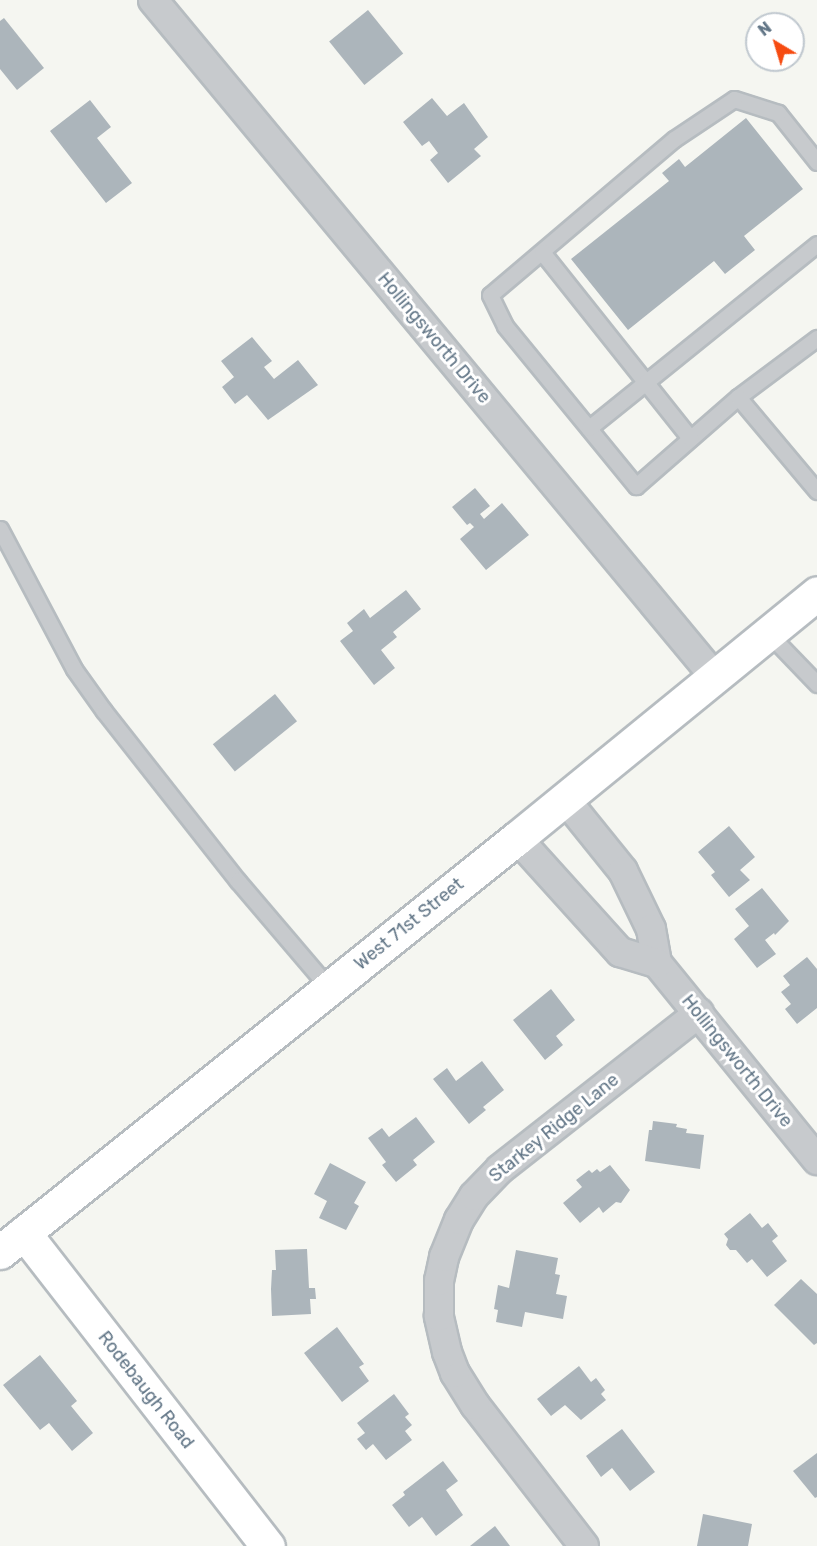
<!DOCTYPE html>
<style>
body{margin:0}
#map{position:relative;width:817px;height:1546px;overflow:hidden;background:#f5f6f1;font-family:Rubik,sans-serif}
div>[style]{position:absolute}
.building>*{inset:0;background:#acb5bb;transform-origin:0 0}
.roads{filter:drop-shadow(2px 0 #b6bcc0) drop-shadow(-2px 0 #b6bcc0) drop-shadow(0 2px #b6bcc0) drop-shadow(0 -2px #b6bcc0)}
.lane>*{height:15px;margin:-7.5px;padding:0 7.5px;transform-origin:7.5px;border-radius:7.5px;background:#c7cacd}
.street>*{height:28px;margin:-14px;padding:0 14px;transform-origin:14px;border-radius:14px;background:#c7cacd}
.secondary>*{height:33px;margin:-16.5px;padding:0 16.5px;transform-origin:16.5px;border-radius:16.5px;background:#fff}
span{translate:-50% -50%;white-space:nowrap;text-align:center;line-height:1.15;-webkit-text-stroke:6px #fff;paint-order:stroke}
.street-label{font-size:18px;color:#617586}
.north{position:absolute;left:745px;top:12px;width:60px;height:60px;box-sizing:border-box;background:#fff;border:2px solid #c0c8cf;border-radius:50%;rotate:322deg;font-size:16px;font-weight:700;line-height:24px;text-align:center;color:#617586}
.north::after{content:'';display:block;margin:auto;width:21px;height:27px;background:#f64b11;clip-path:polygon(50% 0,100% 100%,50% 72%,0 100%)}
</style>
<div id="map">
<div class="building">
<i style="left:368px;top:10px;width:56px;height:50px;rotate:51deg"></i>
<i style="clip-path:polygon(4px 18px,44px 68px,17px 90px,0 69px,0 21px)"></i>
<i style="clip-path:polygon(432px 98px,447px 116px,464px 103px,488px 137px,474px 149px,481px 156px,448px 183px,430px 160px,438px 153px,429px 141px,422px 146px,403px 122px)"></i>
<i style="clip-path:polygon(90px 100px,111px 127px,97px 138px,132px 183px,106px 203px,50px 131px)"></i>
<i style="clip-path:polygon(746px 118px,803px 189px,744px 236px,755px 250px,725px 274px,714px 261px,628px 330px,571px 259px,669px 181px,662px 173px,679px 159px,685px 167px)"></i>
<i style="clip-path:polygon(252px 337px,272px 361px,264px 367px,274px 379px,298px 360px,318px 385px,268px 420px,247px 395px,235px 404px,222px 387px,234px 377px,221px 361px)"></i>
<i style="clip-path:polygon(475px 488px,490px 506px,480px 514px,484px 519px,502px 503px,529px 535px,486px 570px,460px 539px,474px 527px,470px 523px,467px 525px,452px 507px)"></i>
<i style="clip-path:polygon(406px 590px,421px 609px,393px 632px,397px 637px,381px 650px,395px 668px,374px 685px,340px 641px,353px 631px,347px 623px,364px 609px,370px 618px)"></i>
<i style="left:275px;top:694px;width:35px;height:80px;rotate:51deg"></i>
<i style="clip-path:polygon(729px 826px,755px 857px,740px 870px,750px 880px,729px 897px,711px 875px,715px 872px,698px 852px)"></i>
<i style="clip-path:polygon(762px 888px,789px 921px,775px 935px,774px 933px,765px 940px,776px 954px,757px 968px,734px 939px,749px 926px,735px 909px)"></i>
<i style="clip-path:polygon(807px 957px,817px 969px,817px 1008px,797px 1024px,785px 1009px,791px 1004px,781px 992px,790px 985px,783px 976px)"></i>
<i style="clip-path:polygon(551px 989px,575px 1020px,556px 1036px,563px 1045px,545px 1060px,513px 1020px)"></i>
<i style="clip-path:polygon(482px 1061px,504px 1090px,483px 1107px,486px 1110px,469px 1124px,433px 1079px,447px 1068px,456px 1081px)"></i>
<i style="clip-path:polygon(416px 1117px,435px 1142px,413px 1160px,417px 1165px,396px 1182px,382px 1165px,386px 1162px,368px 1138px,382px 1128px,389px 1137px)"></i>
<i style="clip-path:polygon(653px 1121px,677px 1124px,676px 1127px,687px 1129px,686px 1133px,704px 1135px,700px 1169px,645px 1161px,649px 1130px,652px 1130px)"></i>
<i style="clip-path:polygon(330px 1163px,366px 1182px,354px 1203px,359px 1206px,346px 1230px,319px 1218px,327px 1201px,314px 1194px)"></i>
<i style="clip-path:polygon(610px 1165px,630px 1190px,621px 1203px,616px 1202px,603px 1213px,599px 1207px,580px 1223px,563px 1203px,582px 1187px,576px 1180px,589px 1170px,592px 1173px,597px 1169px,600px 1172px)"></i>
<i style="clip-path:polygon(750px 1213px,762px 1228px,768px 1223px,778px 1236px,772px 1241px,787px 1261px,767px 1277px,752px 1259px,747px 1263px,736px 1250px,730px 1250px,726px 1245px,728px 1239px,724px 1234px)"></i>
<i style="clip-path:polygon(307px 1249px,309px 1288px,315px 1288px,316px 1299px,310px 1299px,311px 1314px,272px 1316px,271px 1289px,272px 1270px,276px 1270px,275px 1250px)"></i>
<i style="clip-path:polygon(516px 1250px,558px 1258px,555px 1274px,560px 1275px,556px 1294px,567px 1296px,563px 1319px,525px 1312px,522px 1327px,496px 1322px,498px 1310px,494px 1309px,498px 1285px,509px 1288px)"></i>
<i style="clip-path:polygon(801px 1279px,817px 1294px,817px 1343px,814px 1345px,774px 1305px)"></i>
<i style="clip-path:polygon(337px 1327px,364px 1364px,359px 1367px,369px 1381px,342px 1402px,304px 1353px)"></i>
<i style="clip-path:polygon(40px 1355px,77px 1401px,71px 1406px,93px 1433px,72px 1451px,49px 1423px,40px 1430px,3px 1385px)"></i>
<i style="clip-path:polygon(579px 1366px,591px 1382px,596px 1378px,605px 1390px,601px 1394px,606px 1400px,581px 1420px,565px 1405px,551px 1416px,537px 1399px)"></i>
<i style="clip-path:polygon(394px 1394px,409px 1414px,405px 1417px,412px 1425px,405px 1431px,412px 1440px,386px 1460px,373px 1444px,366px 1450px,357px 1439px,365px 1433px,357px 1423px)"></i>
<i style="clip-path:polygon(622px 1429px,655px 1472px,630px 1491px,612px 1468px,601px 1477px,586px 1456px)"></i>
<i style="clip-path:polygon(817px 1453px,817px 1497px,815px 1498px,793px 1471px)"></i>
<i style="clip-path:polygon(443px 1461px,458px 1481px,446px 1490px,463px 1515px,436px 1536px,422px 1517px,409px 1527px,392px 1505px,405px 1495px,403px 1492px)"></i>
<i style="clip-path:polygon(703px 1514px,752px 1524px,748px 1546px,697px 1546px)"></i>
<i style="clip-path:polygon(495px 1526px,510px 1546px,470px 1546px)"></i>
</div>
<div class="roads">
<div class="lane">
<i style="left:817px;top:162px;width:63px;rotate:-128.5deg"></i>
<i style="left:778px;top:113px;width:46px;rotate:-162.3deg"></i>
<i style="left:734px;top:99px;width:72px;rotate:146.3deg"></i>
<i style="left:674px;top:139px;width:241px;rotate:139.7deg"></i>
<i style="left:490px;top:295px;width:34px;rotate:64deg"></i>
<i style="left:505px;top:326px;width:207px;rotate:50.7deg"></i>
<i style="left:636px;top:486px;width:135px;rotate:-41.1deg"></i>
<i style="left:738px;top:397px;width:99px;rotate:-36.8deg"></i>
<i style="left:542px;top:252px;width:238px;rotate:51.5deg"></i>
<i style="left:738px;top:397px;width:123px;rotate:50deg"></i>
<i style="left:589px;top:428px;width:293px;rotate:-38.9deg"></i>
<i style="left:0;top:529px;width:158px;rotate:62.1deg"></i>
<i style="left:74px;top:669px;width:52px;rotate:54.5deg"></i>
<i style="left:104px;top:711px;width:216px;rotate:51.8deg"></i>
<i style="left:238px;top:881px;width:140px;rotate:49.6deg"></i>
<i style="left:768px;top:633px;width:71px;rotate:46.1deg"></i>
</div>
<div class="street">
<i style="left:153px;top:0;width:878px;rotate:50.31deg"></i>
<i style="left:565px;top:799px;width:92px;rotate:51.1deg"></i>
<i style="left:623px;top:871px;width:64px;rotate:64.2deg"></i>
<i style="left:651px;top:929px;width:35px;rotate:80deg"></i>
<i style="left:657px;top:963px;width:254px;rotate:50.9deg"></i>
<i style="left:517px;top:838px;width:154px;rotate:47.9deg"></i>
<i style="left:620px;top:952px;width:39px;rotate:17deg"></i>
<i style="left:584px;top:1546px;width:178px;rotate:-127.7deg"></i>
<i style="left:475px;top:1405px;width:38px;rotate:-122deg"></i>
<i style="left:455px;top:1373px;width:22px;rotate:-111deg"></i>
<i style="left:447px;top:1352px;width:37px;rotate:-103deg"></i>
<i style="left:439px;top:1316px;width:35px;rotate:-90deg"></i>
<i style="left:439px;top:1281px;width:25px;rotate:-78deg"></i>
<i style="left:444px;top:1257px;width:40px;rotate:-68deg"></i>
<i style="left:459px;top:1220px;width:28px;rotate:-58deg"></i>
<i style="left:474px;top:1196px;width:37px;rotate:-46deg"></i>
<i style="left:500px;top:1169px;width:253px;rotate:-38.1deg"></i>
</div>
<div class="secondary">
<i style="left:24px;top:1233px;width:397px;rotate:52.1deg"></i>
<i style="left:0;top:1252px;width:662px;rotate:-38.69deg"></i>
<i style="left:517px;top:838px;width:387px;rotate:-39.2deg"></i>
</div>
</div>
<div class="street-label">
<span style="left:434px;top:338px;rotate:50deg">Hollingsworth Drive</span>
<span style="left:409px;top:924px;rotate:-39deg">West 71st Street</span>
<span style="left:737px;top:1061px;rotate:51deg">Hollingsworth Drive</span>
<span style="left:554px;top:1128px;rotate:-39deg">Starkey Ridge Lane</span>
<span style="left:146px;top:1390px;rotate:52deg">Rodebaugh Road</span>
</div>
<div class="north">N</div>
</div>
